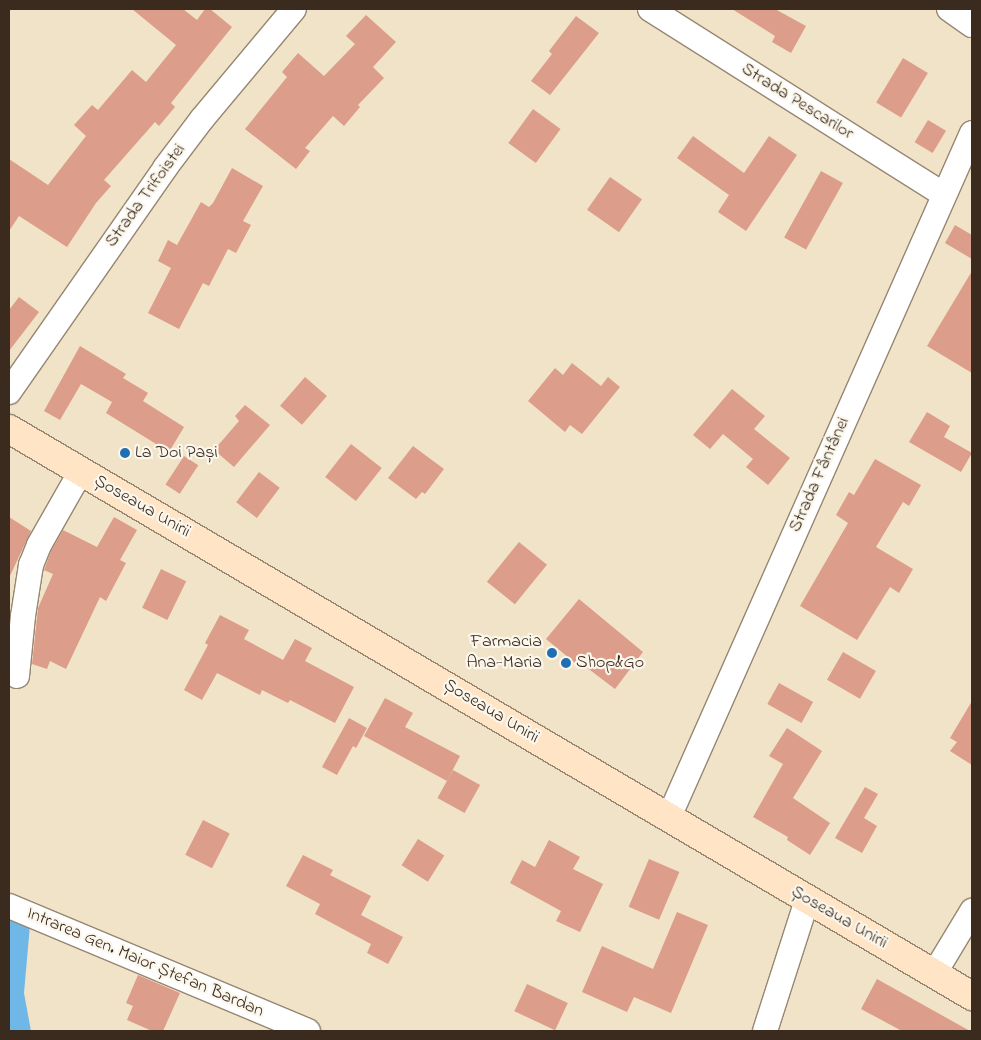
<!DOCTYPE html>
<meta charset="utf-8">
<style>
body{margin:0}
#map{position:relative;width:981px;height:1040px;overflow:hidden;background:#f1e3c7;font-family:"Indie Flower",sans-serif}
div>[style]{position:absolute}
.water>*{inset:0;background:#6eb7e6}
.building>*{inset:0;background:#dc9d8b;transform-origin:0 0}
.roads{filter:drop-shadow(1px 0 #968672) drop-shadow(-1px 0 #968672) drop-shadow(0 1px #968672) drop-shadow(0 -1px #968672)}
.minor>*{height:24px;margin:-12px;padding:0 12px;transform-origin:12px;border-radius:12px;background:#fff}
.secondary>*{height:28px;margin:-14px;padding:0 14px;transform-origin:14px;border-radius:14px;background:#ffe4c6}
.dots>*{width:14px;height:14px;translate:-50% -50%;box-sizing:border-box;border:2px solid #fbf7ec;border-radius:50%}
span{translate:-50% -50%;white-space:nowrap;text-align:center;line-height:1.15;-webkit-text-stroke:4.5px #fbf7ec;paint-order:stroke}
.street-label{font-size:18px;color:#3b2a1e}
.poi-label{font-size:18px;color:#3b2a1e}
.left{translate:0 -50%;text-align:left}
.right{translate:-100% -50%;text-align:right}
.frame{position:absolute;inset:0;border:10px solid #3b2a1e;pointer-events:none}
</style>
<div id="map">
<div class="water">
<i style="clip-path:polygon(9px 915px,30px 925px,24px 993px,31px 1031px,9px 1031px)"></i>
</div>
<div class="building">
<i style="clip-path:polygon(132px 9px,183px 9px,197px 20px,205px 9px,210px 9px,232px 27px,171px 103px,175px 107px,159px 126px,155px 122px,104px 180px,111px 186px,96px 203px,67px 247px,19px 216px,9px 231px,9px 159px,48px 185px,86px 136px,74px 125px,92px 105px,98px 110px,132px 70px,146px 82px,176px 45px)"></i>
<i style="clip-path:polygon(732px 9px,775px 9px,806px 26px,791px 53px,772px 42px,775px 36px)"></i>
<i style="clip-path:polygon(366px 15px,396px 42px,373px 67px,384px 78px,358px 105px,360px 107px,344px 126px,333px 116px,305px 148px,310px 151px,296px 169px,245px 129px,287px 77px,282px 72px,298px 53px,324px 76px,355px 44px,346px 36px)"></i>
<i style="clip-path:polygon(576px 16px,599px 33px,550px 95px,531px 81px,552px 54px,549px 51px)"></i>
<i style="left:903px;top:58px;width:29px;height:52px;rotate:31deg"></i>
<i style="left:533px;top:109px;width:34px;height:42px;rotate:36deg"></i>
<i style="left:928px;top:120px;width:21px;height:26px;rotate:31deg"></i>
<i style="clip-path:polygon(693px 136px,744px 173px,769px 136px,797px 155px,746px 231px,718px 212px,729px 195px,677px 158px)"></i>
<i style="clip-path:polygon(232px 168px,263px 186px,243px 221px,251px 225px,236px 253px,228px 249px,209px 286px,203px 283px,179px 329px,148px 313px,171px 268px,158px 261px,168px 240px,177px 245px,201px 202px,209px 207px,213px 203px)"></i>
<i style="left:821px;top:171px;width:25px;height:76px;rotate:29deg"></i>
<i style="left:610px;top:177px;width:39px;height:40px;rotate:35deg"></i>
<i style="clip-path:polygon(955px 225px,972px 235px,972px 259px,945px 243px)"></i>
<i style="clip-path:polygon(972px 271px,972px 373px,927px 346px)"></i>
<i style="clip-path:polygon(19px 297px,39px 312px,9px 351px,9px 310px)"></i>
<i style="clip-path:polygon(80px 346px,126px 374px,123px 378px,148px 393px,143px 401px,184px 427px,169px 452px,106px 413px,112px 402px,81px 384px,60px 420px,44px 411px)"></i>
<i style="clip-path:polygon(572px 363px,601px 386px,608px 377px,620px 387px,582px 434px,570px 425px,565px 432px,528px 401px,555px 368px,563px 375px)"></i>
<i style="left:305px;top:377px;width:29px;height:38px;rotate:41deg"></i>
<i style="clip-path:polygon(732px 389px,765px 416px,754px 429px,790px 458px,768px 485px,746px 467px,753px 459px,723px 434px,710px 449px,693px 435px)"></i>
<i style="clip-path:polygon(245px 405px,270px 425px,234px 467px,214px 450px,239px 421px,235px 416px)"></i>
<i style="clip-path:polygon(927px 412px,950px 426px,944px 437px,972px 453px,961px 472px,909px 442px)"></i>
<i style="left:351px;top:444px;width:39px;height:42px;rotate:38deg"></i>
<i style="clip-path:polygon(413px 446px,444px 469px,425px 494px,422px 492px,416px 499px,388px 478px)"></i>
<i style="left:184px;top:456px;width:17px;height:34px;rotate:33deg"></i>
<i style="clip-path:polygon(875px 459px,921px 485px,909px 506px,903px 502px,876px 547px,913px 569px,899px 593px,890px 587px,857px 640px,800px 606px,848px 523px,836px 515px,849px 492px,854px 495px)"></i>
<i style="left:259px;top:472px;width:26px;height:38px;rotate:37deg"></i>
<i style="clip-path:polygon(9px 517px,31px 531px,9px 578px)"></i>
<i style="clip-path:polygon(114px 517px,137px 530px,120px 560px,126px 563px,106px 601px,100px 597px,66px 669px,50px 661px,47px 669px,32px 664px,38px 608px,53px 574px,44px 570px,51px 551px,63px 530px,97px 547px)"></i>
<i style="left:519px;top:542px;width:36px;height:51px;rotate:39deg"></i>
<i style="left:161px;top:569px;width:28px;height:43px;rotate:26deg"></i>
<i style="clip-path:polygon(579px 599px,643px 652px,615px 689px,582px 664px,580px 667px,546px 639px)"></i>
<i style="clip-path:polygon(220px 615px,249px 630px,244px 639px,283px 660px,295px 639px,312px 648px,305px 661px,354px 687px,335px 723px,290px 700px,288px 703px,262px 690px,260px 695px,217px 673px,202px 700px,184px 690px,208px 645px,205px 643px)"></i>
<i style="left:843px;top:652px;width:38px;height:32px;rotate:30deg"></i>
<i style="left:779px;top:683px;width:39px;height:24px;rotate:29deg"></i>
<i style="clip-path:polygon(385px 698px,413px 713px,405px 727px,460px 756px,447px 781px,364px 736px)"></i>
<i style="clip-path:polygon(972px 701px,972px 765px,950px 751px,957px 742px,950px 738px)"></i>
<i style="clip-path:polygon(349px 718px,367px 728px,356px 748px,353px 746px,337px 775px,322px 767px)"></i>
<i style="clip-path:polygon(787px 728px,822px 751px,793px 798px,830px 823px,810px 855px,787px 840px,788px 837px,753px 817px,783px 764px,769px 756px)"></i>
<i style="left:453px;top:770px;width:31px;height:32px;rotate:29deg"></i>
<i style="clip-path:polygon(865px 787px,878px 794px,864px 818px,877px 826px,862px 853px,835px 838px)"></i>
<i style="left:203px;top:820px;width:30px;height:39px;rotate:27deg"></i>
<i style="left:418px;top:839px;width:31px;height:31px;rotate:32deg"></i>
<i style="clip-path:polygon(549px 840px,580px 857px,573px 869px,603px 884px,580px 932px,556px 921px,561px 911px,510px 883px,522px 860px,535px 867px)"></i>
<i style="clip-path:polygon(303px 855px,333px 870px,330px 875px,371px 896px,361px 915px,403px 937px,388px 964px,367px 953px,371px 944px,315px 914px,320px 904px,286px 886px)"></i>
<i style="left:649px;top:859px;width:33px;height:52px;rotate:23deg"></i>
<i style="clip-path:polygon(677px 912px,708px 925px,671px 1013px,634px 997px,627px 1012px,582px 992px,602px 946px,653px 969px)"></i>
<i style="clip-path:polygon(138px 975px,180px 993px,163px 1031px,152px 1031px,127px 1020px,133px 1006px,126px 1003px)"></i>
<i style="clip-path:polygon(877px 979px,970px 1031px,902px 1031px,861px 1009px)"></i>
<i style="left:527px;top:984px;width:45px;height:30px;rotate:25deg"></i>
</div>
<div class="roads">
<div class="minor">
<i style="left:650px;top:9px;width:348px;rotate:32.3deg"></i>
<i style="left:949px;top:9px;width:28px;rotate:35deg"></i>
<i style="left:9px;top:392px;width:273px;rotate:-55.1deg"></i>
<i style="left:165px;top:168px;width:61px;rotate:-52.9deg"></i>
<i style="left:202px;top:119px;width:143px;rotate:-50.1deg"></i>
<i style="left:17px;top:676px;width:60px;rotate:-84.3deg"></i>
<i style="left:23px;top:616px;width:52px;rotate:-81.1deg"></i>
<i style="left:31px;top:565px;width:22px;rotate:-68deg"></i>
<i style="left:39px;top:545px;width:85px;rotate:-60.4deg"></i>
<i style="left:669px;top:817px;width:748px;rotate:-66.11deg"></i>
<i style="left:9px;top:906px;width:324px;rotate:22.7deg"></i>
<i style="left:934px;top:974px;width:74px;rotate:-58.9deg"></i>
<i style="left:765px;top:1031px;width:138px;rotate:-72.2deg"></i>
</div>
<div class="secondary">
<i style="left:9px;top:429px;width:1118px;rotate:30.49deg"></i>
</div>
</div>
<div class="dots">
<i style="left:125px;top:453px;background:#1f6fb2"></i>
<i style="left:552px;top:653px;background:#1f6fb2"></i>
<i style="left:566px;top:663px;background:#1f6fb2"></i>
</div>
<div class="street-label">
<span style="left:797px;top:102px;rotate:32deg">Strada Pescarilor</span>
<span style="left:146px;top:196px;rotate:-54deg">Strada Trifoistei</span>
<span style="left:820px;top:475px;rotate:-66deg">Strada Fântânei</span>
<span style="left:142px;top:507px;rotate:30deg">Șoseaua Unirii</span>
<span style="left:491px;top:712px;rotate:31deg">Șoseaua Unirii</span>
<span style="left:839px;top:918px;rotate:30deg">Șoseaua Unirii</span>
<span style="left:145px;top:963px;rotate:23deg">Intrarea Gen. Maior Ștefan Bardan</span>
</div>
<div class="poi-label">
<span class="left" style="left:135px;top:453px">La Doi Pași</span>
<span class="right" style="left:542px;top:653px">Farmacia<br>Ana-Maria</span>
<span class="left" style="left:576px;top:663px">Shop&amp;Go</span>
</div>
<div class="frame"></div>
</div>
